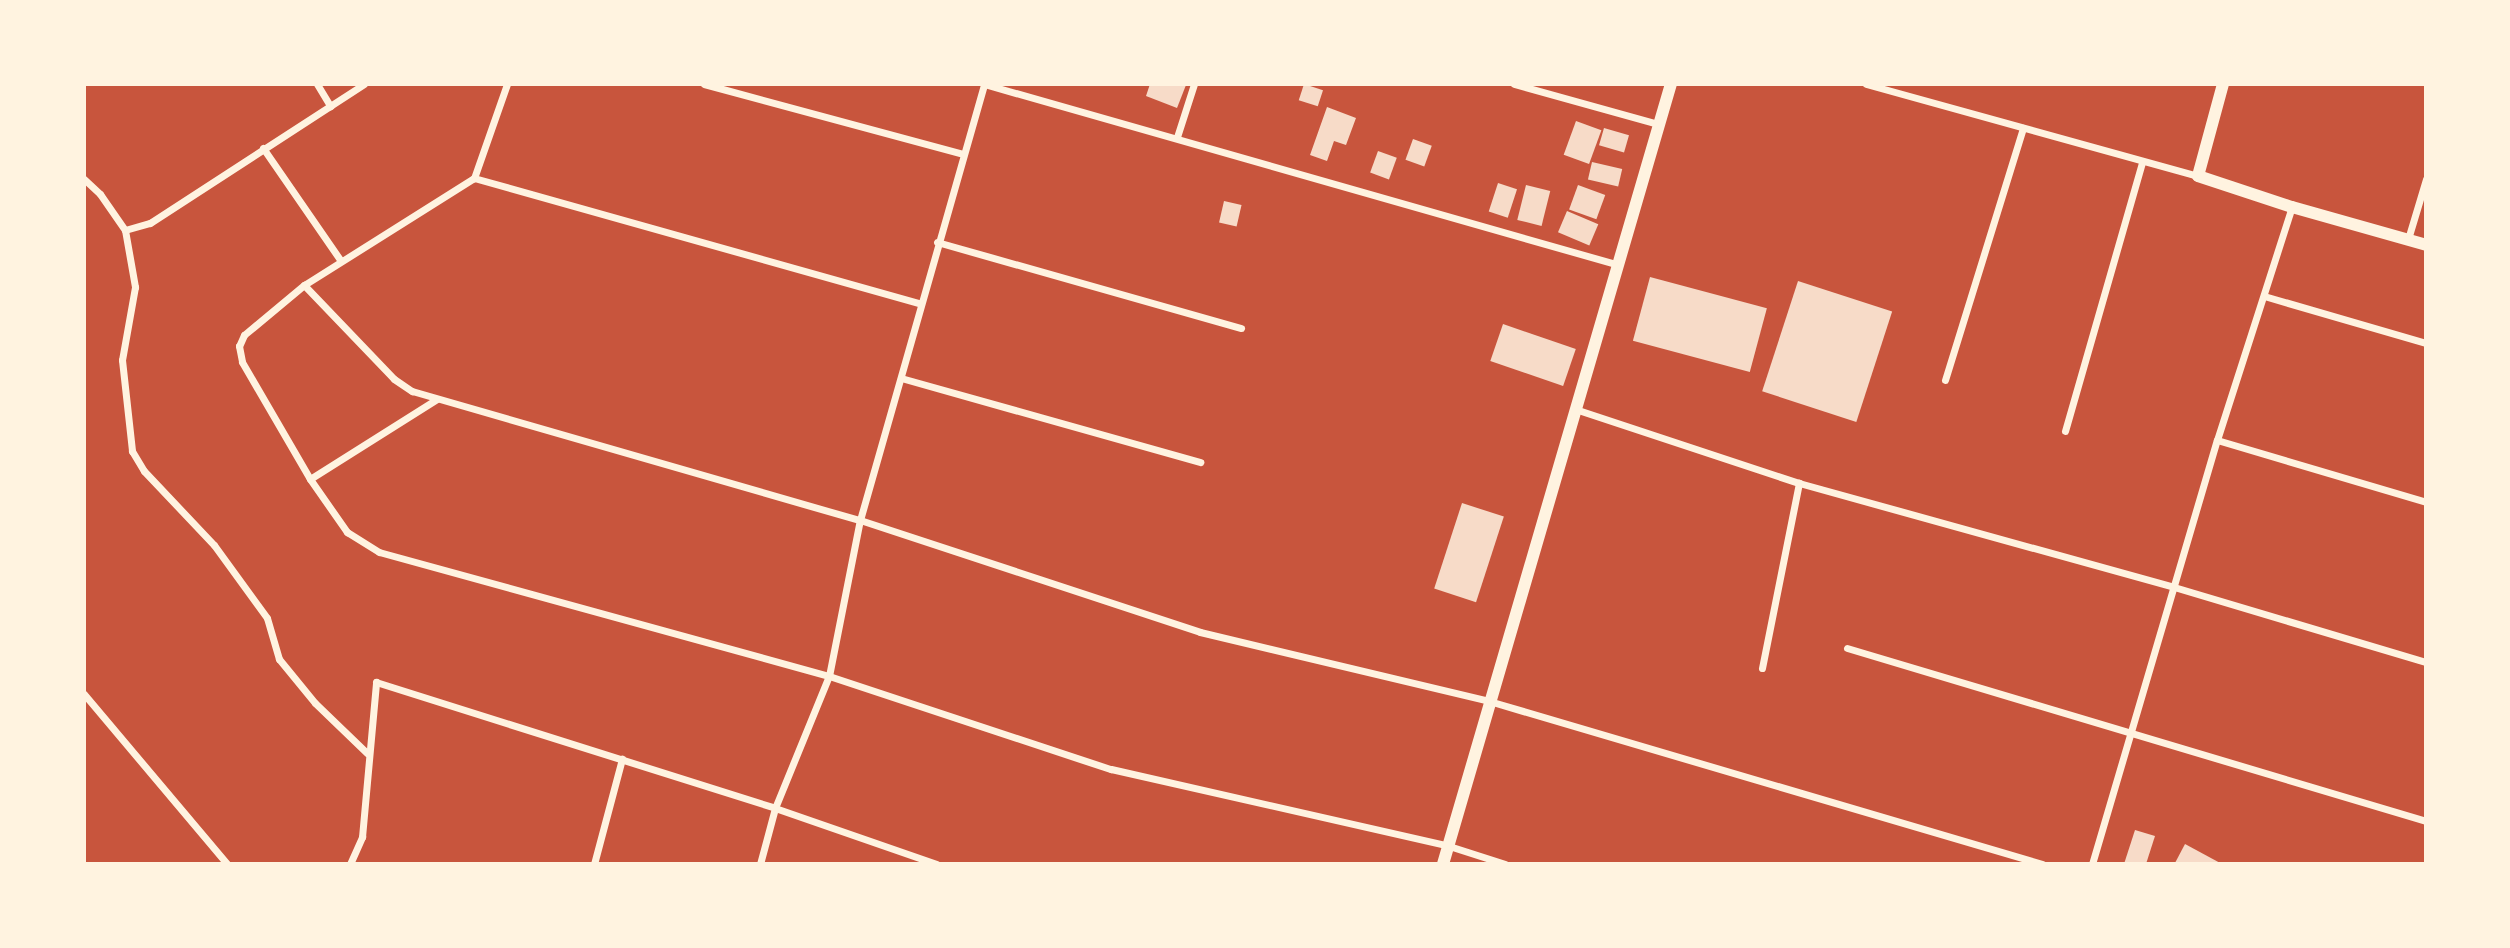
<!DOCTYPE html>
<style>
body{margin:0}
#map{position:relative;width:2510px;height:948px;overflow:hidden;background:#c8553d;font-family:"Golos Text",sans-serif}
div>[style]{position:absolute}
.building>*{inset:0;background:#f7dbc8;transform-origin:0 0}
.minor>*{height:7px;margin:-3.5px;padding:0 3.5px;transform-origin:3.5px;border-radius:3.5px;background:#fff3e0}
.tertiary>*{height:12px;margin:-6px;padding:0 6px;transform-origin:6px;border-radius:6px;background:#fff3e0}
span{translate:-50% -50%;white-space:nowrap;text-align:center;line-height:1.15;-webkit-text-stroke:6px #fff3e0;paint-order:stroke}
.frame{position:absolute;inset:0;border:86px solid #fff3e0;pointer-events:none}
</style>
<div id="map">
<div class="building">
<i style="clip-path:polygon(1150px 84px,1186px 85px,1177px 108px,1146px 96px)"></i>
<i style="left:1304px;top:84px;width:20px;height:17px;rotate:18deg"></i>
<i style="clip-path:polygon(1327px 107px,1356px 118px,1346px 145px,1334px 141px,1327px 161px,1310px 155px)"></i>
<i style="left:1576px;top:121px;width:27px;height:36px;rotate:20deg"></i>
<i style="left:1604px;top:128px;width:26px;height:18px;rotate:16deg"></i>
<i style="left:1413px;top:139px;width:20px;height:22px;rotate:20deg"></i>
<i style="left:1378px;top:151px;width:20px;height:23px;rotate:20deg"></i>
<i style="left:1592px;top:162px;width:31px;height:18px;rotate:13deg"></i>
<i style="left:1498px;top:183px;width:20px;height:30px;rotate:18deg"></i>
<i style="left:1526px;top:185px;width:25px;height:36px;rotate:14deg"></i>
<i style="left:1578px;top:185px;width:29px;height:26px;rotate:20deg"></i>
<i style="left:1224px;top:201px;width:18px;height:22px;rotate:13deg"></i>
<i style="left:1567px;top:211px;width:34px;height:23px;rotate:23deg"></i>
<i style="left:1650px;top:277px;width:121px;height:66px;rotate:15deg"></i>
<i style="left:1798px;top:281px;width:99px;height:116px;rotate:18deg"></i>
<i style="left:1503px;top:324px;width:77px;height:39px;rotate:19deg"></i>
<i style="left:1462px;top:503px;width:44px;height:90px;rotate:18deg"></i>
<i style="clip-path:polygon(2135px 830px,2155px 836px,2146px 864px,2124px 864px)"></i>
<i style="clip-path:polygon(2185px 844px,2222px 864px,2175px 863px)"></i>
</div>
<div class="minor">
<i style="left:317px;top:84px;width:26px;rotate:59deg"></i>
<i style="left:507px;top:84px;width:100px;rotate:109.3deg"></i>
<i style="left:474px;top:178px;width:201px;rotate:147.8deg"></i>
<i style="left:304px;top:285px;width:78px;rotate:140.2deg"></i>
<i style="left:244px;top:335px;width:12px;rotate:114deg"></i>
<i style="left:239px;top:346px;width:16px;rotate:79deg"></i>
<i style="left:242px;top:362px;width:135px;rotate:59.8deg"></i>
<i style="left:310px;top:479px;width:65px;rotate:55.1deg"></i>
<i style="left:347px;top:532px;width:38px;rotate:32deg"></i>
<i style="left:379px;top:552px;width:467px;rotate:15.4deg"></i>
<i style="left:829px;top:676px;width:297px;rotate:18.3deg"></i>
<i style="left:1111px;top:769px;width:347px;rotate:12.8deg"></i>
<i style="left:1449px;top:846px;width:59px;rotate:17.8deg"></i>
<i style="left:704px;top:84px;width:268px;rotate:15.1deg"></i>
<i style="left:984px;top:84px;width:660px;rotate:15.91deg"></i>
<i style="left:1514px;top:84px;width:149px;rotate:15.5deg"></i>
<i style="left:1866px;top:84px;width:345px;rotate:15.5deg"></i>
<i style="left:1177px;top:137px;width:56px;rotate:-72.2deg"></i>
<i style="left:263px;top:148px;width:137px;rotate:55.4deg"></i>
<i style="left:474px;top:178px;width:463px;rotate:15.7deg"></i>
<i style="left:84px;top:179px;width:22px;rotate:43deg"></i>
<i style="left:100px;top:194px;width:44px;rotate:55.2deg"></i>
<i style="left:125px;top:230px;width:58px;rotate:80deg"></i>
<i style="left:135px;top:287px;width:74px;rotate:100.1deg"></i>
<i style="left:122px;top:360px;width:92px;rotate:83.7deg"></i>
<i style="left:132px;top:451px;width:23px;rotate:59deg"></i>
<i style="left:144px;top:471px;width:102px;rotate:46.6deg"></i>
<i style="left:214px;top:545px;width:90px;rotate:54deg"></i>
<i style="left:267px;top:618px;width:43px;rotate:73.7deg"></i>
<i style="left:279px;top:659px;width:57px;rotate:50.7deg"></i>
<i style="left:315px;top:703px;width:72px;rotate:43.9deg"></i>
<i style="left:125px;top:230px;width:26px;rotate:-16deg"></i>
<i style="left:150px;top:223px;width:255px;rotate:-33deg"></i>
<i style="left:2408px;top:239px;width:63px;rotate:-73.3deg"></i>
<i style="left:937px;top:242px;width:316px;rotate:15.8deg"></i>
<i style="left:304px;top:285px;width:130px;rotate:46.2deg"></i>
<i style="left:394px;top:379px;width:22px;rotate:34deg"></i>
<i style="left:412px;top:391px;width:466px;rotate:16.1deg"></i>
<i style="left:860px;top:520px;width:358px;rotate:18.2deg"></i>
<i style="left:1200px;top:632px;width:297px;rotate:13.4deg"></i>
<i style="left:1489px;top:701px;width:577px;rotate:16.42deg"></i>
<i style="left:2264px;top:296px;width:169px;rotate:16.2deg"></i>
<i style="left:901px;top:378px;width:311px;rotate:15.7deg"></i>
<i style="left:1945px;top:380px;width:264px;rotate:-72.8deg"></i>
<i style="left:1578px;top:410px;width:233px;rotate:18.3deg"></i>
<i style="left:1799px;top:483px;width:389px;rotate:15.5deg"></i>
<i style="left:2174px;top:587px;width:263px;rotate:16.6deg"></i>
<i style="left:2065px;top:431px;width:280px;rotate:-74deg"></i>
<i style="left:2217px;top:440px;width:218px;rotate:16.5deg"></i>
<i style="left:310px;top:479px;width:150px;rotate:-32.2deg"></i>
<i style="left:1847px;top:648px;width:604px;rotate:16.64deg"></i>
<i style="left:1762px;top:668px;width:189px;rotate:-78.7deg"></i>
<i style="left:84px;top:694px;width:222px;rotate:49.9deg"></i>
<i style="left:350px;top:864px;width:30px;rotate:-66deg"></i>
<i style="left:362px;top:837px;width:156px;rotate:-84.8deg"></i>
<i style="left:376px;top:682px;width:418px;rotate:17.5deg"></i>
<i style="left:775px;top:808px;width:171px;rotate:19.1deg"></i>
<i style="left:594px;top:864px;width:109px;rotate:-75.1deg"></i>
<i style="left:760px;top:864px;width:58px;rotate:-75deg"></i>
<i style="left:775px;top:808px;width:143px;rotate:-67.8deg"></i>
<i style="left:829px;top:676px;width:159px;rotate:-78.8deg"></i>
<i style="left:860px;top:520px;width:453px;rotate:-74.1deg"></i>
<i style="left:2092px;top:864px;width:442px;rotate:-73.6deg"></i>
<i style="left:2217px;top:440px;width:245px;rotate:-72.2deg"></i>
</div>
<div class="tertiary">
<i style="left:2223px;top:84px;width:95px;rotate:105.2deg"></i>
<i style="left:2198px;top:176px;width:99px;rotate:18.3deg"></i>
<i style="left:2292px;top:207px;width:139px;rotate:15.8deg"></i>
<i style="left:1443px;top:864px;width:813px;rotate:-73.71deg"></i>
</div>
<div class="frame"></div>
</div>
